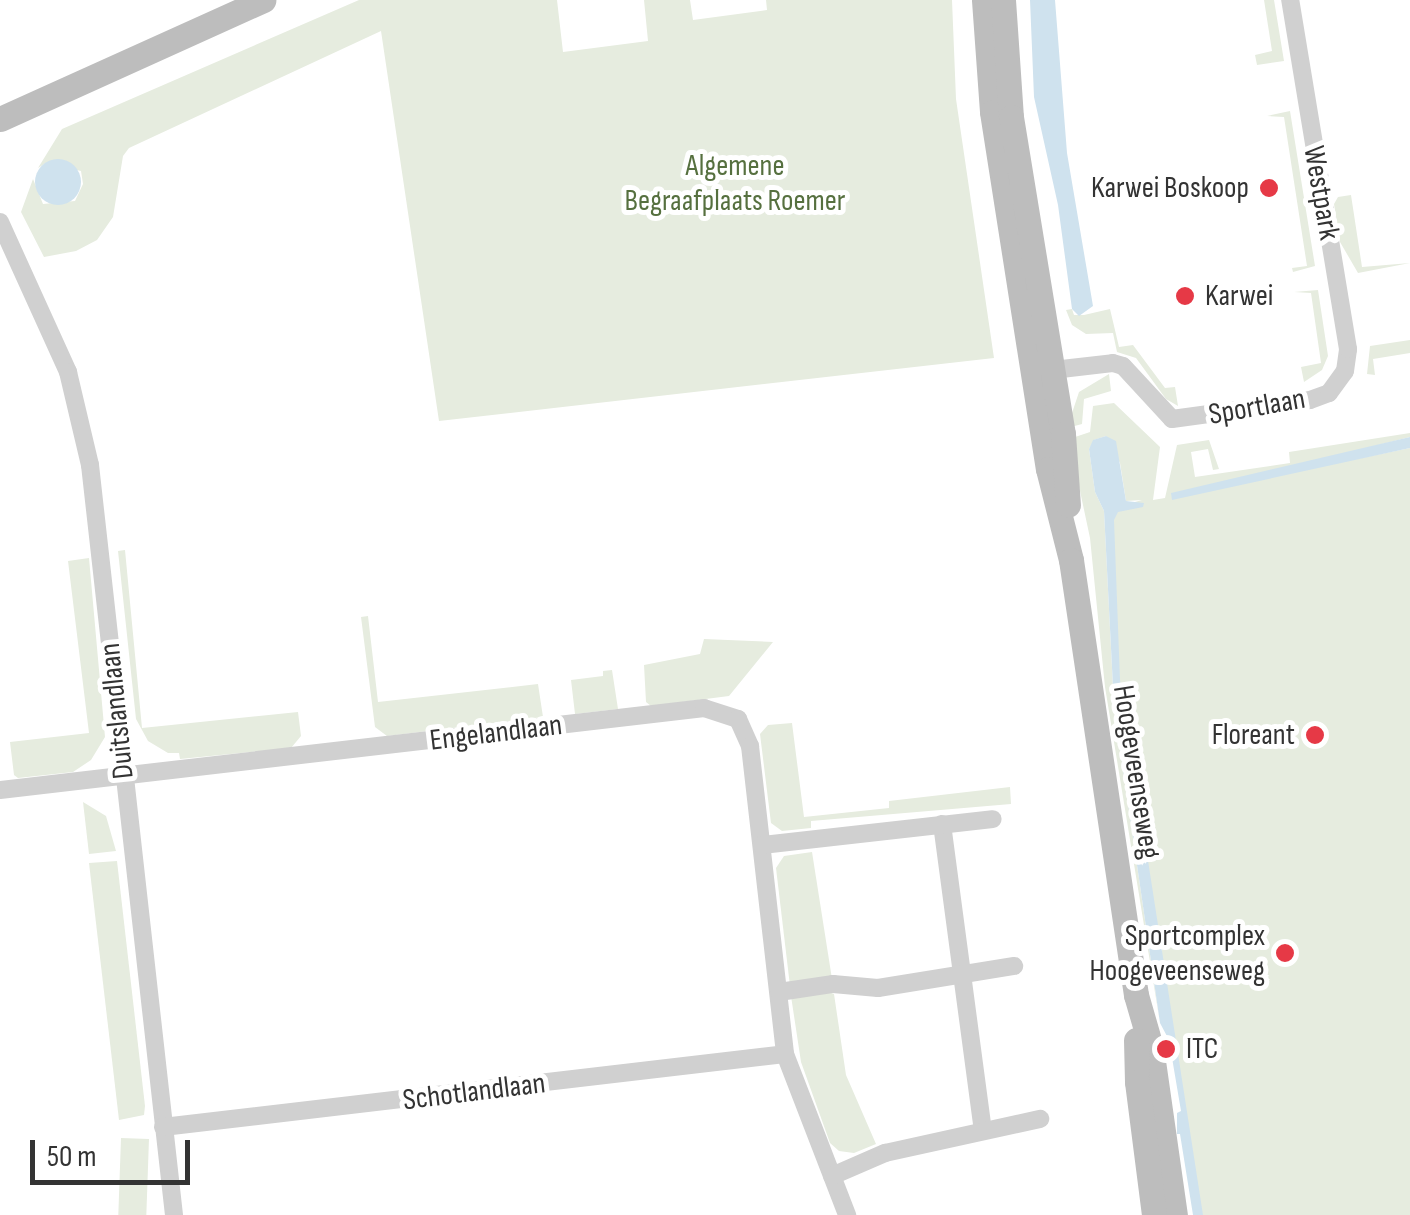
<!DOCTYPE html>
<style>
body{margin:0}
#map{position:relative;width:1410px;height:1215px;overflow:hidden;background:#fff;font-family:"Sofia Sans Condensed",sans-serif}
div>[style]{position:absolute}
.green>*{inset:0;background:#e6ecdf;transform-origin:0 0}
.water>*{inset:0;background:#cfe2ee}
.round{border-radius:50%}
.street>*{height:18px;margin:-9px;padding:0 9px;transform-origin:9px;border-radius:9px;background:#d0d0d0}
.secondary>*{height:25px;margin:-12.5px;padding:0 12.5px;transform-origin:12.5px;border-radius:12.5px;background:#bdbdbd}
.dots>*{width:28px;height:28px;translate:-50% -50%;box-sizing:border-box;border:5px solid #fff;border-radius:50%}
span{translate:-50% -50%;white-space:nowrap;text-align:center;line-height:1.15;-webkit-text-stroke:10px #fff;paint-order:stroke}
.park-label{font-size:30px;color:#56703f}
.poi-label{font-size:30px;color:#333}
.right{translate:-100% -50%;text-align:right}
.left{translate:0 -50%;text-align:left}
.street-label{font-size:30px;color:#333}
.scale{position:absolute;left:30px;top:1140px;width:160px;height:45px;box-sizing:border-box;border:5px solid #333;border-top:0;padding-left:12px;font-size:30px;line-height:35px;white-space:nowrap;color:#333;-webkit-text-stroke:8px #fff;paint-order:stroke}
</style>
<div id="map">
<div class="green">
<i style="clip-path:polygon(359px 0,557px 0,563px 52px,648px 41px,644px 0,690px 0,693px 20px,767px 10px,766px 0,952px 0,956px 99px,994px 358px,439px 421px,381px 31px,129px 148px,123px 156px,113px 217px,97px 240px,76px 251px,44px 257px,21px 212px,33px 179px,43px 204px,75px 201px,83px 184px,81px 171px,46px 163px,38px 168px,62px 129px)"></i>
<i style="clip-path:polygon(1264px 0,1274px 0,1284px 61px,1257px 65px,1255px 55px,1272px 51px)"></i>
<i style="clip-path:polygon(1290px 111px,1315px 266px,1293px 272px,1292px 268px,1307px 266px,1284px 117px,1267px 116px)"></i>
<i style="clip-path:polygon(1351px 195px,1362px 267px,1410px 263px,1358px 273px,1340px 242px,1334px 204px,1338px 197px)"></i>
<i style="clip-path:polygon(1318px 290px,1328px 356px,1322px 370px,1304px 382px,1301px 367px,1321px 363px,1311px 293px,1294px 292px)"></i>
<i style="clip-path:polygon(1072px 309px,1074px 315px,1084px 315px,1110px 309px,1119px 347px,1133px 345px,1165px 388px,1175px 387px,1178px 406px,1166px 399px,1136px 358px,1117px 352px,1113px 333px,1086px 334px,1072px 325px,1066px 310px)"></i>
<i style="clip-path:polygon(1410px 340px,1410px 353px,1373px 359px,1375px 375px,1367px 374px,1370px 346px)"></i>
<i style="clip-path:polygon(1109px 374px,1111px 391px,1084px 399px,1082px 424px,1067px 428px,1079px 392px)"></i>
<i style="clip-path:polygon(1114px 403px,1160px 447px,1153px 500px,1165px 498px,1177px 445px,1209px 440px,1219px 469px,1213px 470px,1208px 449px,1191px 452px,1195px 477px,1290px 463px,1289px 452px,1410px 433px,1410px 437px,1172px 497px,1410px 448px,1410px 1215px,1201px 1215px,1119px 692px,1110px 509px,1142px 500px,1126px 501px,1120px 463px,1106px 436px,1094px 440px,1089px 449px,1095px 492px,1104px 511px,1114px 707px,1160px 1023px,1105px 687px,1090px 538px,1069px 439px,1090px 432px,1093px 406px)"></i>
<i style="clip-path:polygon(125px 550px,142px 728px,298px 712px,301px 736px,291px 748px,180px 759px,179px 753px,168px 753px,148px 741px,136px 719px,118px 551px)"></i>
<i style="clip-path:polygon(89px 558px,105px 737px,91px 760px,73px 772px,18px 778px,14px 775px,10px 742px,89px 733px,68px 561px)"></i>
<i style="clip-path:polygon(368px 616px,378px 702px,538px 684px,543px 717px,387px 736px,375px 727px,361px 617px)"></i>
<i style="clip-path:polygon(704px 639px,773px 642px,729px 696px,651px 706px,646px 702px,644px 665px,700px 654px)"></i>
<i style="clip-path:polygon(612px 670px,618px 709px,575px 714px,571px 680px,603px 676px,603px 671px)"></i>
<i style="clip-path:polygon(792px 723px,804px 817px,889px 808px,889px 801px,1010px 787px,1011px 804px,811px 821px,811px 828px,782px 831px,771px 823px,760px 734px,768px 725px)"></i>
<i style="clip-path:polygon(83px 802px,106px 816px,116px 851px,89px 854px)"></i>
<i style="clip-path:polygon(812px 852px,832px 979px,790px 986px,776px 868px,784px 856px)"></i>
<i style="clip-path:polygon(117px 861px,145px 1106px,144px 1115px,119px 1120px,89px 863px)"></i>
<i style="clip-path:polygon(823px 990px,834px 994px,846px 1075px,876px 1144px,854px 1153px,839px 1151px,830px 1143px,801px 1062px,791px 996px)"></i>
<i style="left:121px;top:1138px;width:28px;height:78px;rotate:2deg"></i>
</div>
<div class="water">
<i style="clip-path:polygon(1030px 0,1055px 0,1067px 153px,1093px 306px,1079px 316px,1072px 309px,1058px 205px,1034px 97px)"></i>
<i class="round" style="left:35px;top:159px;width:46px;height:46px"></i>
<i style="clip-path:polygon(1106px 436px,1116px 441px,1126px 501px,1144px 503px,1143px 507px,1118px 512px,1114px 520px,1120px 680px,1203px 1215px,1193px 1215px,1180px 1134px,1177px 1134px,1177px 1113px,1181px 1111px,1169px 1040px,1160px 1023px,1114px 707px,1104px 511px,1095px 492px,1089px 449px,1093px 440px)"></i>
<i style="clip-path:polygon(1410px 437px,1410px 448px,1172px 500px,1171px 493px)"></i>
</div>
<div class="street">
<i style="left:0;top:222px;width:165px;rotate:65.6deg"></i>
<i style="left:68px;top:372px;width:96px;rotate:76.7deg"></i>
<i style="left:90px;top:465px;width:755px;rotate:83.61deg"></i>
<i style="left:1044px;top:371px;width:69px;rotate:-6.6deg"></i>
<i style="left:1113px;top:363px;width:10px;rotate:17deg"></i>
<i style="left:1123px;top:366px;width:72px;rotate:47.2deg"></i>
<i style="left:1172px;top:419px;width:139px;rotate:-7.8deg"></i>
<i style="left:1310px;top:400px;width:20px;rotate:-20deg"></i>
<i style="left:1329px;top:393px;width:27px;rotate:-54deg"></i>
<i style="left:1345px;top:371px;width:22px;rotate:-82deg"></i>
<i style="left:1348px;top:349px;width:354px;rotate:-99.4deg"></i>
<i style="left:0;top:790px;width:709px;rotate:-6.64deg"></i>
<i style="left:704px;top:708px;width:36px;rotate:18deg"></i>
<i style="left:738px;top:719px;width:30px;rotate:66deg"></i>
<i style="left:750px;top:746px;width:310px;rotate:83.5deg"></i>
<i style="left:785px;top:1054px;width:173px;rotate:68.9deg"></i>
<i style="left:942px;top:824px;width:309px;rotate:82.4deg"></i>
<i style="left:762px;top:845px;width:232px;rotate:-6.4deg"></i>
<i style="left:779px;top:992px;width:55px;rotate:-8.4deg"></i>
<i style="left:833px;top:984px;width:45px;rotate:5.1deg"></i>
<i style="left:878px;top:988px;width:138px;rotate:-9.2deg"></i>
<i style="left:163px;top:1127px;width:626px;rotate:-6.69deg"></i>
<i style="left:832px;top:1176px;width:58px;rotate:-23.5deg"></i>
<i style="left:885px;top:1153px;width:159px;rotate:-12.4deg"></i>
</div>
<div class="secondary">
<i style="left:984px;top:0;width:112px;rotate:85.9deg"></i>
<i style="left:992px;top:112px;width:361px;rotate:81.1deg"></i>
<i style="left:1048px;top:469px;width:94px;rotate:75.8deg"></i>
<i style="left:1071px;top:560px;width:440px;rotate:81.5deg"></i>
<i style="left:1136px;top:995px;width:54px;rotate:73.9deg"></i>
<i style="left:1151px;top:1047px;width:170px;rotate:81.9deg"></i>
<i style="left:1003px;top:0;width:117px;rotate:86.1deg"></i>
<i style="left:1011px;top:117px;width:321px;rotate:80.7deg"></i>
<i style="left:1063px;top:434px;width:71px;rotate:86deg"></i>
<i style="left:0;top:119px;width:289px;rotate:-24.3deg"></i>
<i style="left:1136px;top:1040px;width:42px;rotate:88.6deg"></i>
<i style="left:1137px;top:1082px;width:134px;rotate:82.7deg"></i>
</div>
<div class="dots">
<i style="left:1269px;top:188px;background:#e63946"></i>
<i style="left:1185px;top:296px;background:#e63946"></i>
<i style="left:1315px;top:735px;background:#e63946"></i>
<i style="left:1285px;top:953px;background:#e63946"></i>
<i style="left:1166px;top:1049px;background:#e63946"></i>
</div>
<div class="park-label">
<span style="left:735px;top:183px">Algemene<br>Begraafplaats Roemer</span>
</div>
<div class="poi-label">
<span class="right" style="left:1249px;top:188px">Karwei Boskoop</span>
<span class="left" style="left:1205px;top:296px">Karwei</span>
<span class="right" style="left:1295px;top:735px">Floreant</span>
<span class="right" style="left:1265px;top:953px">Sportcomplex<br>Hoogeveenseweg</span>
<span class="left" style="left:1186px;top:1049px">ITC</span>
</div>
<div class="street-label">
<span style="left:1321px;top:193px;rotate:80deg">Westpark</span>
<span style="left:1257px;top:407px;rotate:-10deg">Sportlaan</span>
<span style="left:117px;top:711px;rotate:-96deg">Duitslandlaan</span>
<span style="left:496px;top:733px;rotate:-7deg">Engelandlaan</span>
<span style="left:1136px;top:772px;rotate:81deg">Hoogeveenseweg</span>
<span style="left:474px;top:1092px;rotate:-7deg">Schotlandlaan</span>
</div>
<div class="scale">50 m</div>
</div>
